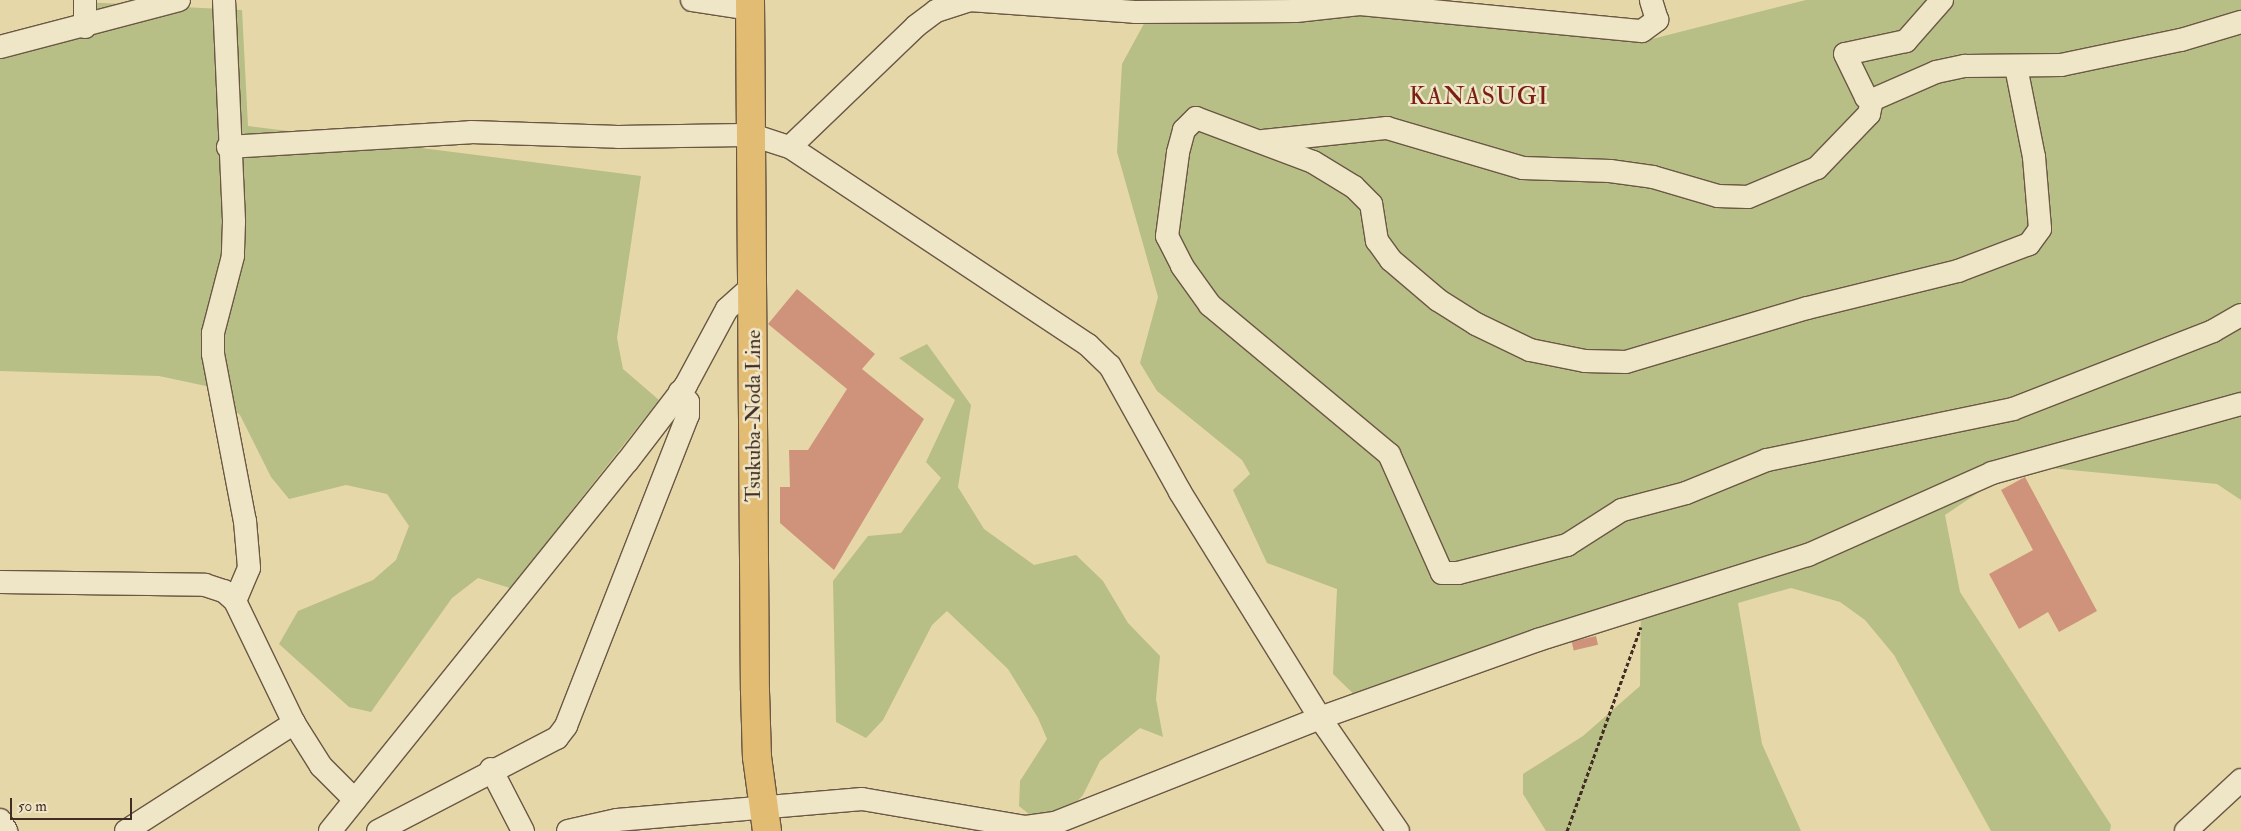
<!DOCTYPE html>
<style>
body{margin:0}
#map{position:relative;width:2241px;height:831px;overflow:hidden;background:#e6d7a9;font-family:"IM FELL Double Pica",serif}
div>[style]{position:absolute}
.green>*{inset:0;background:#b7be86}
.building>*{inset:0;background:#cf937b;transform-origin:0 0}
.path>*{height:3px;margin-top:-1.5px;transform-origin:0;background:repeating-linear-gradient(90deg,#412d23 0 4px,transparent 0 6.5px)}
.roads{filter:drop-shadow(1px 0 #6a5844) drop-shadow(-1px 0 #6a5844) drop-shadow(0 1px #6a5844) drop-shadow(0 -1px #6a5844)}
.minor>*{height:22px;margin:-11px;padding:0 11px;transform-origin:11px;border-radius:11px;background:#efe5c7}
.major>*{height:28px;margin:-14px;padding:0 14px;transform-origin:14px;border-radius:14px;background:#e3bc74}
span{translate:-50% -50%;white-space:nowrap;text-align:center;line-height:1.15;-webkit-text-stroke:5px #efe5c7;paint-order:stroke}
.street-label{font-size:21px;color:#412d23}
.quarter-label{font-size:24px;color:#7a1f14;letter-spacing:1px}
.scale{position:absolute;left:10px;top:798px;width:122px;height:22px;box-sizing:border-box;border:2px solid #412d23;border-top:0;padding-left:6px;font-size:15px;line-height:18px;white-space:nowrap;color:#412d23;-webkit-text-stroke:4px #efe5c7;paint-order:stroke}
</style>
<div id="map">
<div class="green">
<i style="clip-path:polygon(1180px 0,1281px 22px,1349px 10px,1648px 40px,1806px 0,2241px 0,2241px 394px,2077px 444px,2181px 433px,2241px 395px,2241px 500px,2217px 484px,2019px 465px,1945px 515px,1960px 592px,2111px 825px,2110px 831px,1991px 831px,1894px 655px,1865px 620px,1840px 602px,1791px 588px,1738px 603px,1762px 744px,1801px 831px,1546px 831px,1523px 794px,1523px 774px,1583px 736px,1640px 686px,1641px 599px,1461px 661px,1410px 673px,1365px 705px,1333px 674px,1337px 589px,1267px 563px,1233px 490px,1250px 474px,1242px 460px,1157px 391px,1140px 363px,1158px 297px,1117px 152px,1122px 64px,1146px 20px)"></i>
<i style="clip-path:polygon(83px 2px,242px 10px,248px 126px,641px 176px,617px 338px,623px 369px,659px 400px,568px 515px,532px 595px,478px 578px,452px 598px,371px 712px,349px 707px,279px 644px,298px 611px,373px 580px,396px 560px,409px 526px,387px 494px,346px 485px,289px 499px,271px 477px,240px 415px,206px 386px,159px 376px,0 371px,0 53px,79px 31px)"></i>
<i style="clip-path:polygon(927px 344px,971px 405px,958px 487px,984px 529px,1034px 565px,1076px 555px,1103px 581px,1128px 623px,1160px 656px,1156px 699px,1163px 737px,1140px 728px,1100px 761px,1083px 795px,1050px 831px,1019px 806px,1020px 781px,1047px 739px,1038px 718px,1008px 669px,947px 611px,932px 625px,883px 720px,866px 738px,836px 722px,833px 581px,868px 536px,901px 533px,941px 478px,926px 462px,955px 400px,899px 358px)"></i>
</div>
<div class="building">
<i style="clip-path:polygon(797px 289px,875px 354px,862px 369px,924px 419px,834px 570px,780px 523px,780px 487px,790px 487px,789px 450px,808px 450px,847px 389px,768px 324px)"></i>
<i style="clip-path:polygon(2025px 477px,2097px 611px,2059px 632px,2048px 612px,2019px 629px,1989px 574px,2033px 550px,2001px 490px)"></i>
<i style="left:1596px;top:636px;width:9px;height:25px;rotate:77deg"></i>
</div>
<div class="path">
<i style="left:1567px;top:831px;width:217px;rotate:-70.1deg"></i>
</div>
<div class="roads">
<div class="minor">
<i style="left:85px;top:0;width:27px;rotate:90deg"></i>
<i style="left:224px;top:0;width:222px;rotate:87.4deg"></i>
<i style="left:234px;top:222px;width:34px;rotate:92deg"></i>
<i style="left:233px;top:256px;width:80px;rotate:104.6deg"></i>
<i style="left:213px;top:333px;width:21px;rotate:90deg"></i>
<i style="left:213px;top:354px;width:170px;rotate:79.2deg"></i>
<i style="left:245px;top:521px;width:47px;rotate:85.1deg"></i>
<i style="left:249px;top:568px;width:36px;rotate:113deg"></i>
<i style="left:692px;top:0;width:59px;rotate:8.8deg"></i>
<i style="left:1942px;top:0;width:55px;rotate:131.3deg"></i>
<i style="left:1906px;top:41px;width:62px;rotate:168deg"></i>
<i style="left:1845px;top:54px;width:48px;rotate:64deg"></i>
<i style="left:1866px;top:97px;width:7px;rotate:27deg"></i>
<i style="left:1872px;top:100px;width:70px;rotate:-23.6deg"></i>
<i style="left:1936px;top:72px;width:30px;rotate:-12deg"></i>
<i style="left:1965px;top:66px;width:96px;rotate:-0.6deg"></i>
<i style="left:2061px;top:65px;width:123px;rotate:-11.8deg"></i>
<i style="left:2181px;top:40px;width:63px;rotate:-16.7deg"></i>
<i style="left:0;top:47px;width:185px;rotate:-14.7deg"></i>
<i style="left:2016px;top:67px;width:92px;rotate:78.7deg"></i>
<i style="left:2034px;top:157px;width:72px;rotate:85.2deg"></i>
<i style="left:2040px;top:229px;width:19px;rotate:126deg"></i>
<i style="left:2029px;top:244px;width:76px;rotate:159.2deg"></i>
<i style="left:1958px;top:271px;width:155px;rotate:166.2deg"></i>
<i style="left:1807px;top:308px;width:189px;rotate:163.4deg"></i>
<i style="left:1626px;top:362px;width:41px;rotate:-178.6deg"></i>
<i style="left:1585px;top:361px;width:56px;rotate:-168.7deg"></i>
<i style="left:1530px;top:350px;width:60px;rotate:-154.3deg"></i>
<i style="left:1476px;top:324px;width:45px;rotate:-147.7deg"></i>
<i style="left:1438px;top:300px;width:62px;rotate:-139.6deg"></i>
<i style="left:1391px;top:260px;width:24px;rotate:-126deg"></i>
<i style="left:1377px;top:241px;width:37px;rotate:-99deg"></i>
<i style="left:1371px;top:204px;width:24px;rotate:-135deg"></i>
<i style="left:1354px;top:187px;width:48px;rotate:-148.6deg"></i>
<i style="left:1313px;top:162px;width:125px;rotate:-159.4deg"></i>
<i style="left:1196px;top:118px;width:17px;rotate:135deg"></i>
<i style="left:1184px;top:130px;width:24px;rotate:105deg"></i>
<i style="left:1178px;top:153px;width:84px;rotate:97.5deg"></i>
<i style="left:1167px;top:236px;width:34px;rotate:63deg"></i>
<i style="left:1182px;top:266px;width:48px;rotate:54.3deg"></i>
<i style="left:1210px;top:305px;width:233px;rotate:39.8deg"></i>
<i style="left:1389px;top:454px;width:130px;rotate:66deg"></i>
<i style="left:1442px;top:573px;width:16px"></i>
<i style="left:1458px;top:573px;width:113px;rotate:-14.4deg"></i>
<i style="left:1567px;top:545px;width:65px;rotate:-32.5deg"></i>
<i style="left:1622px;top:510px;width:66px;rotate:-14.9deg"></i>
<i style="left:1686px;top:493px;width:87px;rotate:-22.2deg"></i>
<i style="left:1767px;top:460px;width:251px;rotate:-11.7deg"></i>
<i style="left:2013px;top:409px;width:215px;rotate:-21.3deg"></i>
<i style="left:2213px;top:331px;width:32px;rotate:-30deg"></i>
<i style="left:1263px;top:141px;width:125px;rotate:-6deg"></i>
<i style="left:1387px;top:128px;width:142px;rotate:16.4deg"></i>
<i style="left:1523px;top:168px;width:87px;rotate:2deg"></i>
<i style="left:1610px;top:171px;width:43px;rotate:7.9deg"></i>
<i style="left:1653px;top:177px;width:68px;rotate:16.3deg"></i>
<i style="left:1718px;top:196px;width:30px;rotate:2deg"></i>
<i style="left:1748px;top:197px;width:75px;rotate:-22.8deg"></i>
<i style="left:1817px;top:168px;width:75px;rotate:-46.1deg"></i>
<i style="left:1869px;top:114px;width:14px;rotate:-78deg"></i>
<i style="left:228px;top:147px;width:243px;rotate:-3.5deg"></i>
<i style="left:471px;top:132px;width:147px;rotate:1.9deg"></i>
<i style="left:618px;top:137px;width:134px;rotate:-0.9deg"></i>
<i style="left:752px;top:135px;width:40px;rotate:18deg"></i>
<i style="left:790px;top:147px;width:358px;rotate:33.6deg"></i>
<i style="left:1088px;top:345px;width:30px;rotate:44deg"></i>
<i style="left:1110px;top:366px;width:144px;rotate:60.9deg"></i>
<i style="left:1180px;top:492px;width:266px;rotate:58.2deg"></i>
<i style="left:1320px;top:718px;width:137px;rotate:55.4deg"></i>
<i style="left:790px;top:147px;width:175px;rotate:-43.8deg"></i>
<i style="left:916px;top:26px;width:25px;rotate:-37deg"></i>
<i style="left:936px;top:11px;width:35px;rotate:-18deg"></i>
<i style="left:969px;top:0;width:166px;rotate:4.1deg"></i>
<i style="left:1135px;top:12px;width:161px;rotate:-0.4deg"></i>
<i style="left:1296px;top:11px;width:64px;rotate:-6.2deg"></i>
<i style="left:1360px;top:4px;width:283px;rotate:5.5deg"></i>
<i style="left:1642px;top:31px;width:19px;rotate:-36deg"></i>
<i style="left:1657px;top:20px;width:21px;rotate:-107deg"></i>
<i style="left:0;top:582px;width:205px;rotate:0.8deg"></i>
<i style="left:205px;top:585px;width:20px;rotate:18deg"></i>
<i style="left:224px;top:591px;width:15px;rotate:42deg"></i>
<i style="left:235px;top:601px;width:136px;rotate:64.2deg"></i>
<i style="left:294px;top:723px;width:51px;rotate:57.9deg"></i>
<i style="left:321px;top:766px;width:48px;rotate:45deg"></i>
<i style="left:491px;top:769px;width:70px;rotate:62.7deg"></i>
<i style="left:0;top:820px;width:13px;rotate:61deg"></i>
<i style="left:126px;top:831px;width:200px;rotate:-32.7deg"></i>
<i style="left:330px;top:831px;width:474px;rotate:-51.2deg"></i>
<i style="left:627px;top:462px;width:97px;rotate:-52.5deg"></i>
<i style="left:686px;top:385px;width:86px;rotate:-61.7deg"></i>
<i style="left:727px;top:309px;width:36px;rotate:-42deg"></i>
<i style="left:378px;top:831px;width:202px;rotate:-27.5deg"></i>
<i style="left:557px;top:738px;width:15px;rotate:-53deg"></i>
<i style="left:566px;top:726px;width:334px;rotate:-68.6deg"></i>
<i style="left:688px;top:415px;width:13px;rotate:-90deg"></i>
<i style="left:688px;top:402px;width:13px;rotate:-129deg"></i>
<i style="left:568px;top:831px;width:50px;rotate:-12.7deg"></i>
<i style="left:617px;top:820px;width:246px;rotate:-4.9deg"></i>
<i style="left:862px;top:799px;width:166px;rotate:9.7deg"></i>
<i style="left:1026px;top:827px;width:29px;rotate:-8deg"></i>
<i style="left:1055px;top:823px;width:285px;rotate:-21.6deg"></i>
<i style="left:1320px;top:718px;width:232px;rotate:-19.7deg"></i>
<i style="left:1538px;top:640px;width:283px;rotate:-17.5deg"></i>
<i style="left:1808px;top:555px;width:201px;rotate:-24deg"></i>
<i style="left:1992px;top:473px;width:258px;rotate:-15.5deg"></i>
<i style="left:2186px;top:831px;width:75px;rotate:-42.8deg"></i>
</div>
<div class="major">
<i style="left:750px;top:0;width:691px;rotate:89.59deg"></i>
<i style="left:755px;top:691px;width:66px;rotate:88.3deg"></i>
<i style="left:757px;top:757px;width:75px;rotate:82.3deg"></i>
</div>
</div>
<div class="street-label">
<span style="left:754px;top:416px;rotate:-90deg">Tsukuba-Noda Line</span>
</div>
<div class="quarter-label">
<span style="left:1479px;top:97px">KANASUGI</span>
</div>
<div class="scale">50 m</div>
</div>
